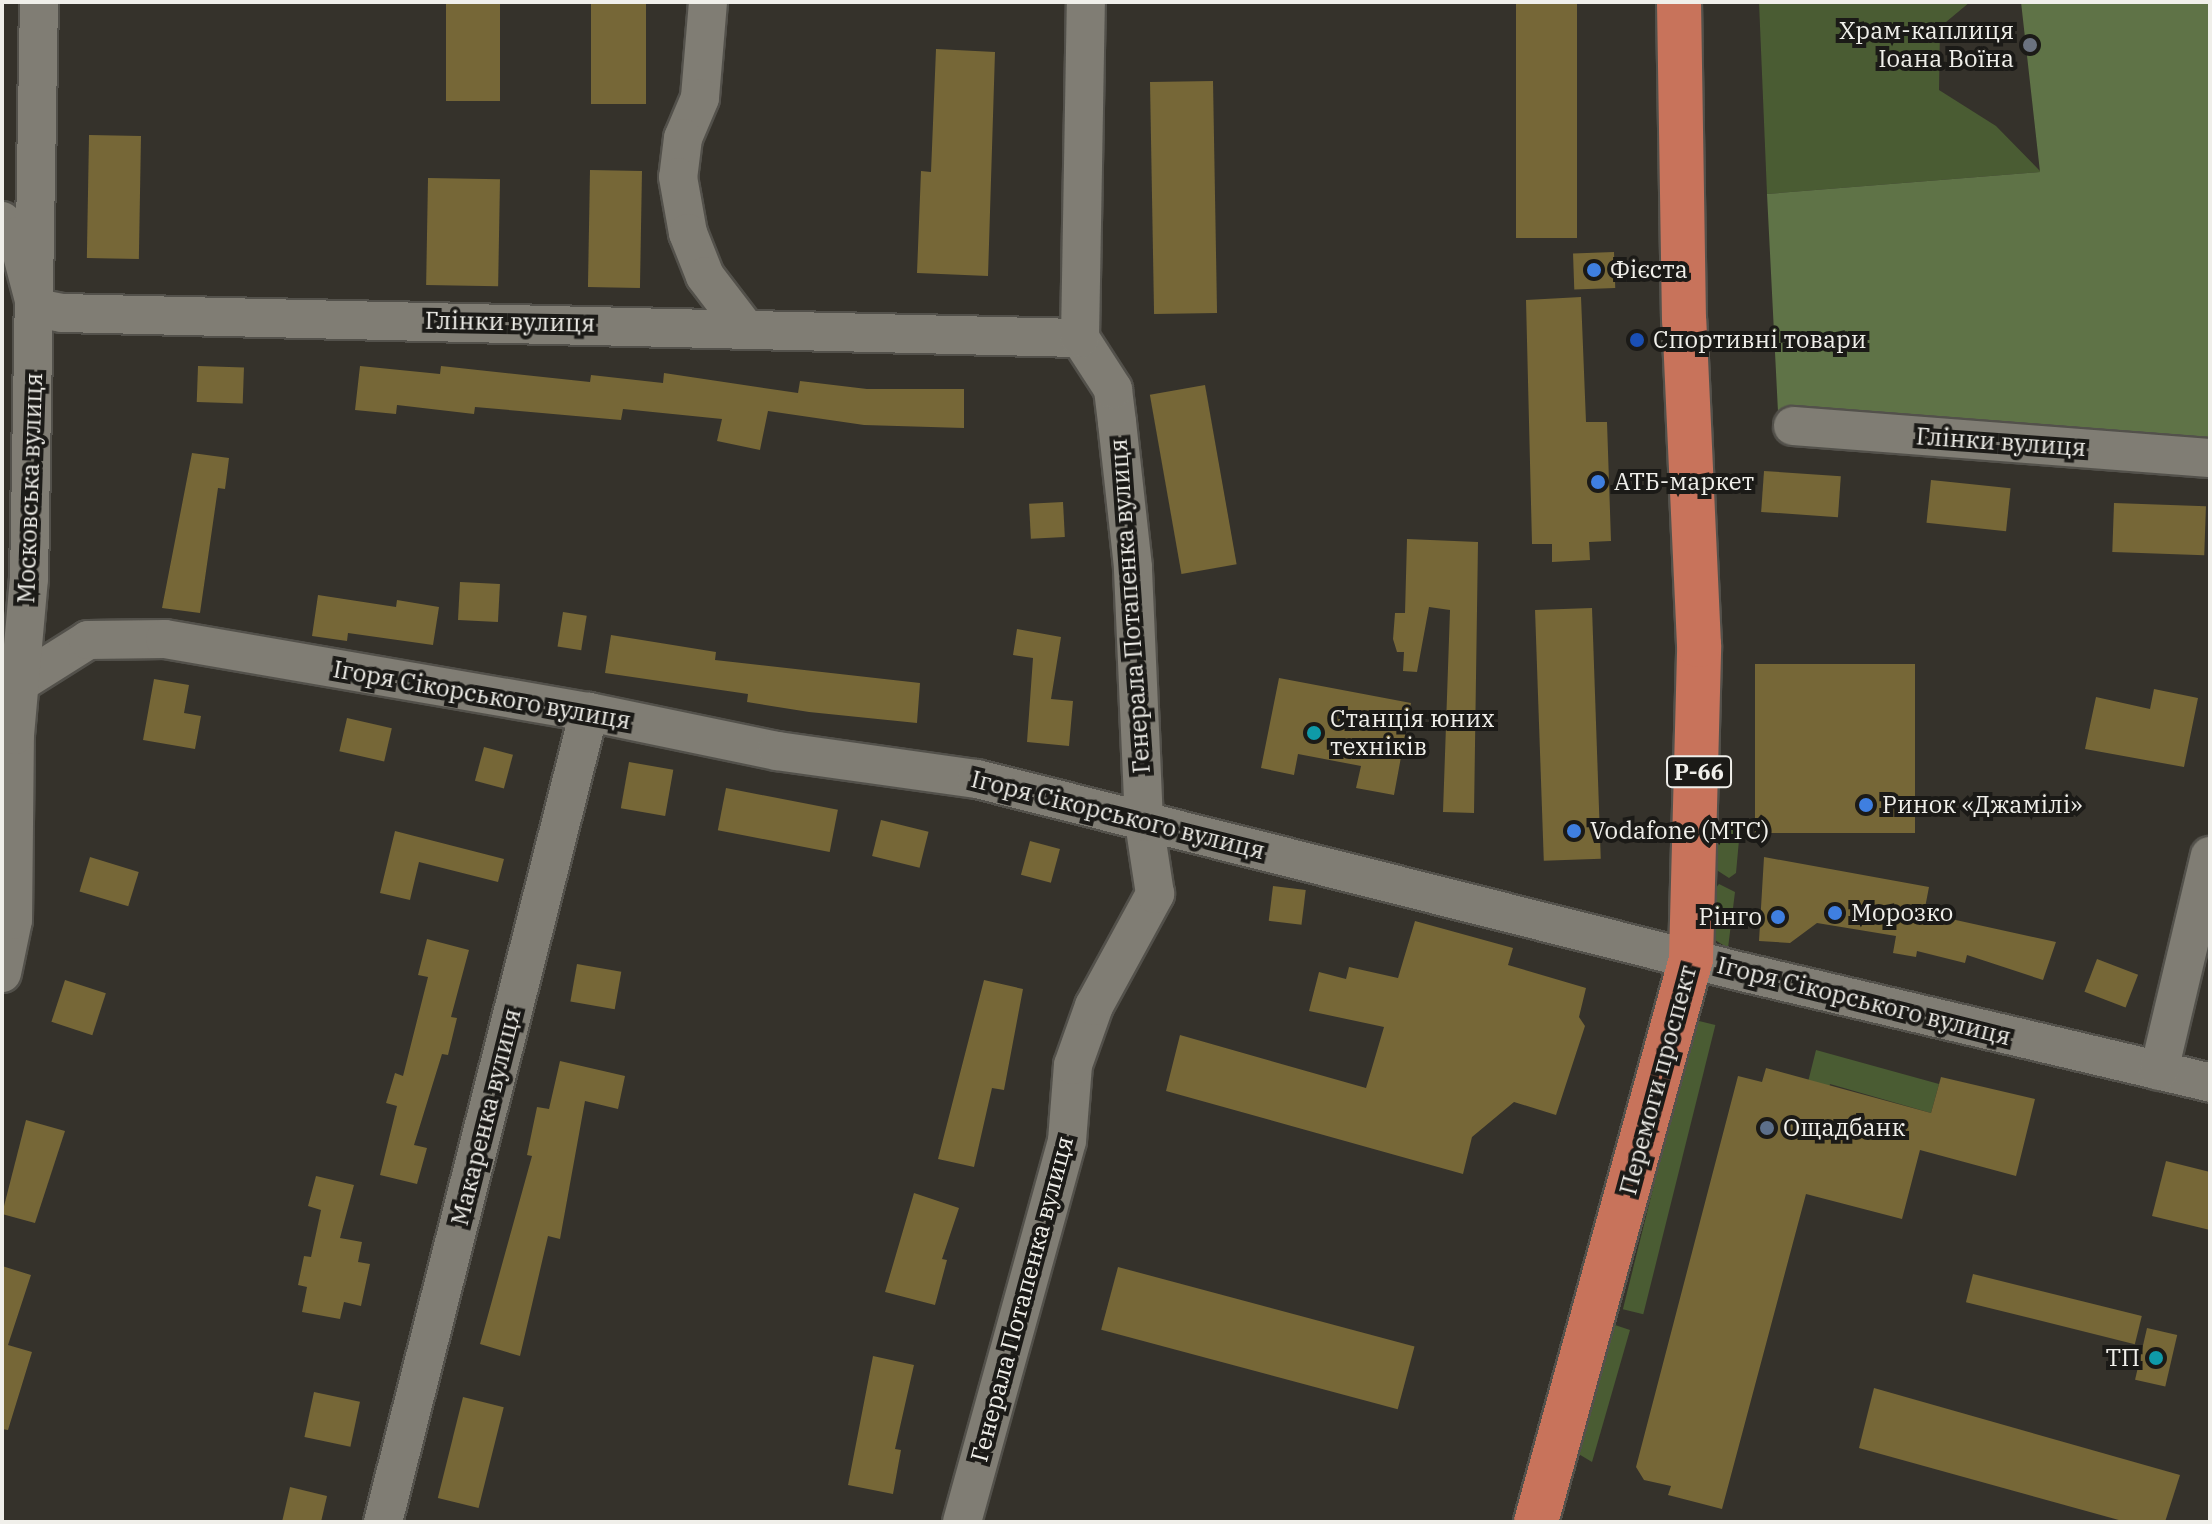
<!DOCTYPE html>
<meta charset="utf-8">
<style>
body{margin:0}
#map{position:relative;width:2212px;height:1524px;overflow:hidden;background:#35322b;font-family:"IBM Plex Serif",serif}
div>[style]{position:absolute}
.green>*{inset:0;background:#4a5c33;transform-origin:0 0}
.forest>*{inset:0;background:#5f7347}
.building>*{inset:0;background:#766737;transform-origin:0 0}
.roads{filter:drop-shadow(2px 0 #53514b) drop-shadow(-2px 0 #53514b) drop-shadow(0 2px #53514b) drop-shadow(0 -2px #53514b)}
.minor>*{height:38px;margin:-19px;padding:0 19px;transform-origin:19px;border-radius:19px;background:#807d74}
.major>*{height:44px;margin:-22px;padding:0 22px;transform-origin:22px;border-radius:22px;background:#c8735b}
.dots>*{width:22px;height:22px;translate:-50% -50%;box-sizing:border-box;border:4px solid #1b1a17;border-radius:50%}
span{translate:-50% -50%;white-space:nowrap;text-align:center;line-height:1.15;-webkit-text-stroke:8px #1b1a17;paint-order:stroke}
.shield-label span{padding:2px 6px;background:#1b1a17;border:2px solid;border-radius:6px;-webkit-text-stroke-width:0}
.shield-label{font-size:22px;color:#f0efea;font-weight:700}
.poi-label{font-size:24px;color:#f0efea}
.right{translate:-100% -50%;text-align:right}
.left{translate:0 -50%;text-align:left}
.street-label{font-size:24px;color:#f0efea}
.frame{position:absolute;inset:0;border:4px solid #f0efea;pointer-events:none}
</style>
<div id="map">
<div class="green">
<i style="clip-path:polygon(1759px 2px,1970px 2px,1940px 27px,1939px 90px,1996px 126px,2041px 172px,1767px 194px)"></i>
<i style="clip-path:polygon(1731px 827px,1739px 840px,1736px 873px,1729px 878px,1715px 869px,1719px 834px)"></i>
<i style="clip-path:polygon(1719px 884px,1735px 892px,1728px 948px,1710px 937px,1713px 891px)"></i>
<i style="left:1695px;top:1020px;width:21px;height:298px;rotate:14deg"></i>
<i style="clip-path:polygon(1816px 1050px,1939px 1084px,1931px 1113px,1830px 1084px,1828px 1092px,1807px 1086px)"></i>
<i style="clip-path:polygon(1609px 1323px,1630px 1330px,1592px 1462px,1577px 1453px)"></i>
</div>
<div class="forest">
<i style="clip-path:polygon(2021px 2px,2210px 2px,2210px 446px,1778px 412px,1767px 194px,2040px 172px)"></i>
</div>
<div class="building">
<i style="left:446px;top:2px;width:54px;height:99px"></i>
<i style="left:591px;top:2px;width:55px;height:102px"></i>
<i style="left:1516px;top:2px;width:61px;height:236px"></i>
<i style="clip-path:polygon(936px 49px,995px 52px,988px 276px,917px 273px,921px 171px,931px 172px)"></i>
<i style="left:1213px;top:81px;width:232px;height:63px;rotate:89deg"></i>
<i style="left:141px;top:136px;width:123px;height:52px;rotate:91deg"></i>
<i style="left:590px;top:170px;width:52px;height:117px;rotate:1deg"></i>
<i style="left:428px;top:178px;width:72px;height:107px;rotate:1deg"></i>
<i style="left:1614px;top:252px;width:36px;height:41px;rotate:88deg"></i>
<i style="clip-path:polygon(1581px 297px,1586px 422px,1607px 422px,1611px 541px,1589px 542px,1590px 560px,1552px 562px,1552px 544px,1532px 544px,1526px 300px)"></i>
<i style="left:198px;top:366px;width:46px;height:36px;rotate:2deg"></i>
<i style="clip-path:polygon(360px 366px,440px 374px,441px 366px,590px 382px,591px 375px,663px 383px,664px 373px,798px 393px,800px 381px,867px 389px,964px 389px,964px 428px,864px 425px,768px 411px,760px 450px,717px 441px,722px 419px,623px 409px,621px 420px,475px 407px,474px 414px,397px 405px,396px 414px,355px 410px)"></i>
<i style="left:1205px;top:385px;width:182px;height:56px;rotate:80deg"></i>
<i style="clip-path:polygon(192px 453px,229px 458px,225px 489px,218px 488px,200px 613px,162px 608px)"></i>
<i style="left:1764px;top:471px;width:77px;height:41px;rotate:4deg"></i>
<i style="left:1931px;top:480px;width:80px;height:43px;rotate:6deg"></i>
<i style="left:1063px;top:502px;width:35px;height:34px;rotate:87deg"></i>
<i style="left:2114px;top:503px;width:92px;height:49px;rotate:2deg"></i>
<i style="clip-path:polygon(1407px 539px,1478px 542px,1474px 813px,1443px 812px,1450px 610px,1429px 607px,1417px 672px,1403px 671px,1404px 652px,1397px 652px,1393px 639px,1395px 613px,1405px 613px)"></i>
<i style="left:460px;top:582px;width:40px;height:38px;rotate:3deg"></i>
<i style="clip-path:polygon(318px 595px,396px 607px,397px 600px,439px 607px,433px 645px,348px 633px,347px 641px,312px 636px)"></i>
<i style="left:1592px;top:608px;width:251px;height:57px;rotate:88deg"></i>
<i style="left:563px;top:612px;width:24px;height:35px;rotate:9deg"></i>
<i style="clip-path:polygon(1017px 629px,1061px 637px,1051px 699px,1073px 701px,1069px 746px,1027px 742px,1033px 658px,1013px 655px)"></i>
<i style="clip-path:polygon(611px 635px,716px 652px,715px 660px,920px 683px,917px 723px,809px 712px,747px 702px,748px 694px,605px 673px)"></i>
<i style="left:1755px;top:664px;width:160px;height:169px"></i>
<i style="clip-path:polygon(1279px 678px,1411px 703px,1394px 795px,1356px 788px,1361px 766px,1298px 754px,1294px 775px,1261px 768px)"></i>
<i style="clip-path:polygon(154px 679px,189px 685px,184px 713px,201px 716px,195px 749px,143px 740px)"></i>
<i style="clip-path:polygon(2154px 689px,2198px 698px,2184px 767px,2085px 749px,2096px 697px,2150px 709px)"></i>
<i style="left:347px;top:718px;width:46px;height:34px;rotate:13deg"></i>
<i style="left:484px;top:747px;width:30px;height:35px;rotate:15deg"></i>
<i style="left:629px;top:762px;width:45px;height:47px;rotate:10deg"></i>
<i style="left:726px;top:788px;width:114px;height:43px;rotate:11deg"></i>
<i style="left:881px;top:820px;width:49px;height:37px;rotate:14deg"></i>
<i style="clip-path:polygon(395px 831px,504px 859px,498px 882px,419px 862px,410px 900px,380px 893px)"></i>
<i style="left:1030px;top:841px;width:31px;height:35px;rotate:15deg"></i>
<i style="left:90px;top:857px;width:51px;height:36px;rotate:17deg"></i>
<i style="clip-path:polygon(1764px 857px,1929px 887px,1924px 913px,2056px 942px,2043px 980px,1967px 955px,1965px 963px,1917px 951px,1916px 957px,1893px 953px,1896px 936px,1817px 923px,1790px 943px,1759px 941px)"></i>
<i style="left:1273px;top:886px;width:33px;height:35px;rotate:7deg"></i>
<i style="clip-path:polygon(1415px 921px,1513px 948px,1508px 965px,1586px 988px,1579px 1017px,1585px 1026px,1556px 1115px,1514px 1102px,1472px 1137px,1463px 1174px,1166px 1091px,1180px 1035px,1366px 1088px,1384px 1027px,1309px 1011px,1319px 972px,1346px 979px,1349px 967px,1398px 978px)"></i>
<i style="clip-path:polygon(427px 939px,469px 950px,451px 1017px,457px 1018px,448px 1055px,442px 1054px,414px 1145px,427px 1148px,417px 1184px,380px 1175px,397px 1106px,386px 1103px,395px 1073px,403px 1076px,428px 977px,418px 975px)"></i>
<i style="left:2097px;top:959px;width:44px;height:35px;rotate:21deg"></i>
<i style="left:577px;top:964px;width:45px;height:38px;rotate:10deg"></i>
<i style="left:65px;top:980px;width:43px;height:44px;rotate:18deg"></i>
<i style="clip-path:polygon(984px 980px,1023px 989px,1004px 1090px,992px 1088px,974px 1167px,938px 1159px)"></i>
<i style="clip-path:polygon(560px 1061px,625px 1076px,618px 1109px,585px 1101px,560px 1239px,548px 1236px,520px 1356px,480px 1344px,532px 1156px,527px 1155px,537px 1107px,549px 1109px)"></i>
<i style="clip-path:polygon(1766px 1068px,1931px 1113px,1941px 1077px,2035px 1099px,2016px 1176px,1920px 1150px,1902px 1219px,1806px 1194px,1722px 1509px,1668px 1495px,1671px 1486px,1644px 1480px,1636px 1467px,1738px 1076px,1762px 1082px)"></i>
<i style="clip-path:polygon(26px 1120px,65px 1131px,35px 1223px,2px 1214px)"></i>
<i style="clip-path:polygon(2166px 1161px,2210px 1172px,2210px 1230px,2152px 1216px)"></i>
<i style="clip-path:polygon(316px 1176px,354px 1185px,340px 1238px,362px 1242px,358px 1262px,370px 1264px,361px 1306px,344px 1302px,340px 1319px,302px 1312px,307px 1287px,298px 1285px,304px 1256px,311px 1257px,321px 1210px,308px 1206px)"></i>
<i style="clip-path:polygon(914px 1193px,959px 1208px,942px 1259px,947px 1260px,935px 1305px,885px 1292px)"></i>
<i style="clip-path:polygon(2px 1266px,31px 1275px,8px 1345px,32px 1352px,8px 1430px,2px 1429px)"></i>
<i style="left:1118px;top:1267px;width:307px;height:65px;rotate:15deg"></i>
<i style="left:1973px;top:1274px;width:174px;height:29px;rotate:14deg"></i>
<i style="left:2147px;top:1328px;width:31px;height:53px;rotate:13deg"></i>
<i style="clip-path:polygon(873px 1356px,914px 1365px,895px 1449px,901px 1450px,893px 1494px,848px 1485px)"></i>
<i style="clip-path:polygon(1874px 1388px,2180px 1475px,2165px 1522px,2126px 1522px,1859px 1448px)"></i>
<i style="left:314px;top:1392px;width:47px;height:46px;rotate:12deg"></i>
<i style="left:463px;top:1397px;width:42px;height:104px;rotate:14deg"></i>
<i style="clip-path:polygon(290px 1487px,327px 1496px,321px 1522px,282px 1522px)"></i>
</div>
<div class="roads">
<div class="minor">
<i style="left:708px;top:2px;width:96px;rotate:94.8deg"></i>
<i style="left:700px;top:98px;width:43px;rotate:113deg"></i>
<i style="left:683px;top:138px;width:39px;rotate:97deg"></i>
<i style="left:678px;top:177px;width:57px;rotate:79.9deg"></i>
<i style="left:688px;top:233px;width:46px;rotate:68.4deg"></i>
<i style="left:705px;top:276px;width:64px;rotate:52.6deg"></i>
<i style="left:2px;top:221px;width:21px;rotate:45deg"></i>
<i style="left:17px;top:236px;width:74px;rotate:75.2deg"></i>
<i style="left:36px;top:308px;width:26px;rotate:11deg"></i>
<i style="left:62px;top:313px;width:1018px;rotate:1.41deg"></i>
<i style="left:1793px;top:426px;width:418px;rotate:4.4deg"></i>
<i style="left:23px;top:681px;width:77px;rotate:-32.2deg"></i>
<i style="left:88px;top:640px;width:77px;rotate:-0.7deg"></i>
<i style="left:165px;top:639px;width:430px;rotate:9.8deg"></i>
<i style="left:589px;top:712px;width:192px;rotate:11.7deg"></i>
<i style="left:777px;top:751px;width:202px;rotate:8deg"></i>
<i style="left:977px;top:779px;width:785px;rotate:14.16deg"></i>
<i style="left:1738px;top:971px;width:485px;rotate:13.3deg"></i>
<i style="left:2px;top:973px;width:54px;rotate:-78.3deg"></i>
<i style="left:13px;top:920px;width:185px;rotate:-89.4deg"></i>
<i style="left:15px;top:735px;width:157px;rotate:-84.9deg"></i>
<i style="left:29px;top:579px;width:577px;rotate:-89.01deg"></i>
<i style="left:2159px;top:1071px;width:221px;rotate:-76.7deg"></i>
<i style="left:383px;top:1522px;width:836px;rotate:-75.73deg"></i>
<i style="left:962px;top:1522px;width:395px;rotate:-74.6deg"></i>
<i style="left:1067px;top:1141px;width:76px;rotate:-85.5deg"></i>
<i style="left:1073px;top:1065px;width:63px;rotate:-70.4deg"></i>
<i style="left:1094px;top:1006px;width:128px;rotate:-61.4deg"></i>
<i style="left:1155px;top:894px;width:73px;rotate:-98.7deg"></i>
<i style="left:1144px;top:822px;width:255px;rotate:-92.5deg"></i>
<i style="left:1133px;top:567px;width:146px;rotate:-96.3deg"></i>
<i style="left:1117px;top:422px;width:33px;rotate:-97deg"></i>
<i style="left:1113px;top:389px;width:61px;rotate:-122.9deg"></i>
<i style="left:1080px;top:338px;width:336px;rotate:-89deg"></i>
</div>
<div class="major">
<i style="left:1536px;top:1522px;width:584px;rotate:-74.61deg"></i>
<i style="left:1691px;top:959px;width:314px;rotate:-88.5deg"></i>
<i style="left:1699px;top:645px;width:325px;rotate:-92.6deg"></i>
<i style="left:1684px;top:320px;width:318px;rotate:-90.9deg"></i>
</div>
</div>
<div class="dots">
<i style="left:2030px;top:45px;background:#6b7280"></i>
<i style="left:1594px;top:270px;background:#3f7fe0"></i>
<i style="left:1637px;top:340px;background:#1a4fb4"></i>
<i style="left:1598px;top:482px;background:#3f7fe0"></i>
<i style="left:1314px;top:733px;background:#0f9aa8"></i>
<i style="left:1866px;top:805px;background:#3f7fe0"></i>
<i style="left:1574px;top:831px;background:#3f7fe0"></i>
<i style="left:1835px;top:913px;background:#3f7fe0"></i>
<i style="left:1778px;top:917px;background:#3f7fe0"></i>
<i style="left:1767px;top:1128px;background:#5c6f8a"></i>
<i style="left:2156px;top:1358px;background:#0f9aa8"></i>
</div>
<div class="shield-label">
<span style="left:1699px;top:772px">Р-66</span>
</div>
<div class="poi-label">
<span class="right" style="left:2014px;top:45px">Храм-каплиця<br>Іоана Воїна</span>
<span class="left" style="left:1610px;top:270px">Фієста</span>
<span class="left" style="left:1653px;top:340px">Спортивні товари</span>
<span class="left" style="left:1614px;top:482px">АТБ-маркет</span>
<span class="left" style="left:1330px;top:733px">Станція юних<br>техніків</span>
<span class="left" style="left:1882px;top:805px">Ринок «Джамілі»</span>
<span class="left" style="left:1590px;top:831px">Vodafone (МТС)</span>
<span class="left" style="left:1851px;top:913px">Морозко</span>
<span class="right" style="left:1762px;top:917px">Рінго</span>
<span class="left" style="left:1783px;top:1128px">Ощадбанк</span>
<span class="right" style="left:2140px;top:1358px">ТП</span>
</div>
<div class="street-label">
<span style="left:510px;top:322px;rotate:1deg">Глінки вулиця</span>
<span style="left:2001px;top:442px;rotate:4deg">Глінки вулиця</span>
<span style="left:30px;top:488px;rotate:-88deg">Московська вулиця</span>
<span style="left:1130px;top:606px;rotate:-94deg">Генерала Потапенка вулиця</span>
<span style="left:482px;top:695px;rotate:10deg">Ігоря Сікорського вулиця</span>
<span style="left:1118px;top:815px;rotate:14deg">Ігоря Сікорського вулиця</span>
<span style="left:1864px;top:1001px;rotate:14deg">Ігоря Сікорського вулиця</span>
<span style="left:1658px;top:1080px;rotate:-75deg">Перемоги проспект</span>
<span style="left:486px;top:1117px;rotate:-76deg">Макаренка вулиця</span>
<span style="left:1022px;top:1299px;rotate:-75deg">Генерала Потапенка вулиця</span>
</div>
<div class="frame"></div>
</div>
